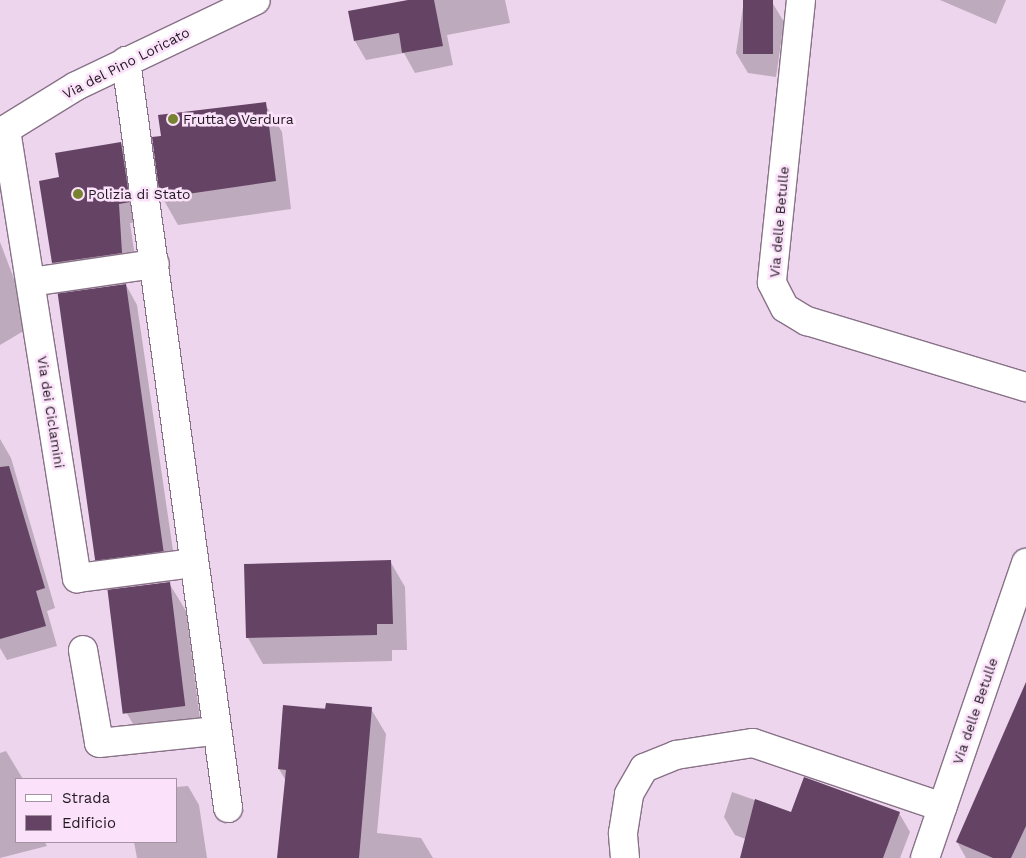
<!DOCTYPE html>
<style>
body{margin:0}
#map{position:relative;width:1026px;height:858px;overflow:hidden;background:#edd5ed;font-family:"Work Sans",sans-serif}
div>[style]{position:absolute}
.shadow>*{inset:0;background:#0003}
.building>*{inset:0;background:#644364;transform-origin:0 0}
.roads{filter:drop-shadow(1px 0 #887287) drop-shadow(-1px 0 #887287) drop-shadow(0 1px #887287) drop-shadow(0 -1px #887287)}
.street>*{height:28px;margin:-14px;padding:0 14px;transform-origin:14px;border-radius:14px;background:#fff}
.dots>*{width:14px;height:14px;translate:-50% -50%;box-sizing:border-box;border:2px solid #fbe2fa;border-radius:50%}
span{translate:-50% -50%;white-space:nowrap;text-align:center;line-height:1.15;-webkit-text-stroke:5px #fbe2fa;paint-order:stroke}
.street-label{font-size:14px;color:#211921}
.poi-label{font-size:14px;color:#211921}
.left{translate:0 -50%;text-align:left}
.legend{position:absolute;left:15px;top:778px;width:162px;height:65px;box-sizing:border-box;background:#fbe2fa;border:1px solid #a492a3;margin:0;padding:6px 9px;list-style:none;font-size:15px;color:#211921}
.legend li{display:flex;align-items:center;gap:10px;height:25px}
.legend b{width:25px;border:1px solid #a492a3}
</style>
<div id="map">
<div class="shadow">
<i style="clip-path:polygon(505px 0,510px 23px,447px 35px,453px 65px,415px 73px,404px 53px,366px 60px,355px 41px,408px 0)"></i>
<i style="clip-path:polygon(744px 0,772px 2px,784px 22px,776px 77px,748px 73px,736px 53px)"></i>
<i style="clip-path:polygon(940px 0,1006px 0,996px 24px)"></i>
<i style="clip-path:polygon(265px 104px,282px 132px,291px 209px,178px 225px,162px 197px)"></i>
<i style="clip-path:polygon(121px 144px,132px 164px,140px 222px,130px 223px,135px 257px,65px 283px,54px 263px,61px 178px)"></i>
<i style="clip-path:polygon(0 242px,32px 326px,0 345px)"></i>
<i style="clip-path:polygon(126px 285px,137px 305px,176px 571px,117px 578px,105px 558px)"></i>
<i style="clip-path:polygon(0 439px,11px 458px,55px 608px,47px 611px,57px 646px,7px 660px,0 648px)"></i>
<i style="clip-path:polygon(390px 561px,405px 587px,407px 650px,392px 650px,392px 661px,263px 664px,248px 638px)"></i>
<i style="clip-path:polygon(169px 583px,186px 611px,202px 734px,141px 738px,125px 710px)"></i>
<i style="clip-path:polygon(284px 707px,371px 709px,386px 734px,377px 833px,421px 838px,433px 858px,279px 858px,286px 781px,279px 769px)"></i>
<i style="clip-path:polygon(1026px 730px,1026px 858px,966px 858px,957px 842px)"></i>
<i style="clip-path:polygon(6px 751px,23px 779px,16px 779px,16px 842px,45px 842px,47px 846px,0 858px,0 753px)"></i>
<i style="clip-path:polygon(188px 786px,199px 805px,207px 858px,137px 858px,134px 842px,176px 842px,176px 787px)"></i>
<i style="clip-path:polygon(732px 792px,792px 813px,899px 813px,910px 832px,900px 858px,795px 858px,735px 835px,724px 817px)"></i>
</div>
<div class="building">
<i style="clip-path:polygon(408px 0,434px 0,443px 46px,402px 53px,399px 33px,354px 41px,348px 11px)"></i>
<i style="left:743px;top:0;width:30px;height:54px"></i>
<i style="clip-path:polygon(266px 102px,276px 181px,160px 198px,152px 137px,161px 136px,158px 115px)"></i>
<i style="clip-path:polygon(121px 142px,130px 202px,119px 204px,122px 253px,52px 263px,39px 181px,59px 177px,55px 153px)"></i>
<i style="left:126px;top:284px;width:270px;height:69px;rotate:82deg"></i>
<i style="clip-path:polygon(9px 466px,45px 588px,36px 591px,46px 626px,0 639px,0 467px)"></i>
<i style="clip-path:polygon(391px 560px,393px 624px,377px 624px,377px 635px,246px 638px,244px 564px)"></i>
<i style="left:170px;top:582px;width:125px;height:63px;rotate:83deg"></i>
<i style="clip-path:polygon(1026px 682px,1026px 826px,1011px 858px,993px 858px,956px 842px)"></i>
<i style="clip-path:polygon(326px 703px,372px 707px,359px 858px,277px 858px,286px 770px,278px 769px,283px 705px,325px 709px)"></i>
<i style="clip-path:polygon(804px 777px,900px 812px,883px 858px,740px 858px,755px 799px,791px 812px)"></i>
</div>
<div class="roads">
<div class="street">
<i style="left:801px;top:0;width:284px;rotate:95.9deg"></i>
<i style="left:772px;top:283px;width:28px;rotate:63deg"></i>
<i style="left:785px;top:308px;width:26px;rotate:31deg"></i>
<i style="left:807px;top:321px;width:229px;rotate:16.8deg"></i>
<i style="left:126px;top:61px;width:754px;rotate:82.22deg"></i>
<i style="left:6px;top:130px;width:454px;rotate:81deg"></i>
<i style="left:77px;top:578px;width:118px;rotate:-7.3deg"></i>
<i style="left:0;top:133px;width:89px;rotate:-31.7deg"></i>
<i style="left:76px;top:86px;width:199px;rotate:-25.5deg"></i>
<i style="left:31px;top:282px;width:125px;rotate:-8.3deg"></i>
<i style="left:83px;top:650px;width:94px;rotate:80.2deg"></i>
<i style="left:99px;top:743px;width:118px;rotate:-5.9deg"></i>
<i style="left:625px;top:858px;width:25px;rotate:-95deg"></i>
<i style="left:623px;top:833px;width:39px;rotate:-81deg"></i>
<i style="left:629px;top:794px;width:30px;rotate:-60deg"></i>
<i style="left:644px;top:768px;width:35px;rotate:-22deg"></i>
<i style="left:676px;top:755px;width:78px;rotate:-8.9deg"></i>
<i style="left:753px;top:743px;width:200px;rotate:18.7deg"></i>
<i style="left:925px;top:858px;width:312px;rotate:-71.1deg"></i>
</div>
</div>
<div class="dots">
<i style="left:173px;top:119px;background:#778330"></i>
<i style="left:78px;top:194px;background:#778330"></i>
</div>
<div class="street-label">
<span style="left:126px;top:63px;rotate:-27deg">Via del Pino Loricato</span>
<span style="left:779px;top:222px;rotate:-85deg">Via delle Betulle</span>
<span style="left:51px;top:412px;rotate:81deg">Via dei Ciclamini</span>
<span style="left:975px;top:711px;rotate:-71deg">Via delle Betulle</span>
</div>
<div class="poi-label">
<span class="left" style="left:183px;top:119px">Frutta e Verdura</span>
<span class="left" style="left:88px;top:194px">Polizia di Stato</span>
</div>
<ul class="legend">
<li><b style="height:6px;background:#fff"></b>Strada</li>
<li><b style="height:14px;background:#644364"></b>Edificio</li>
</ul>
</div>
